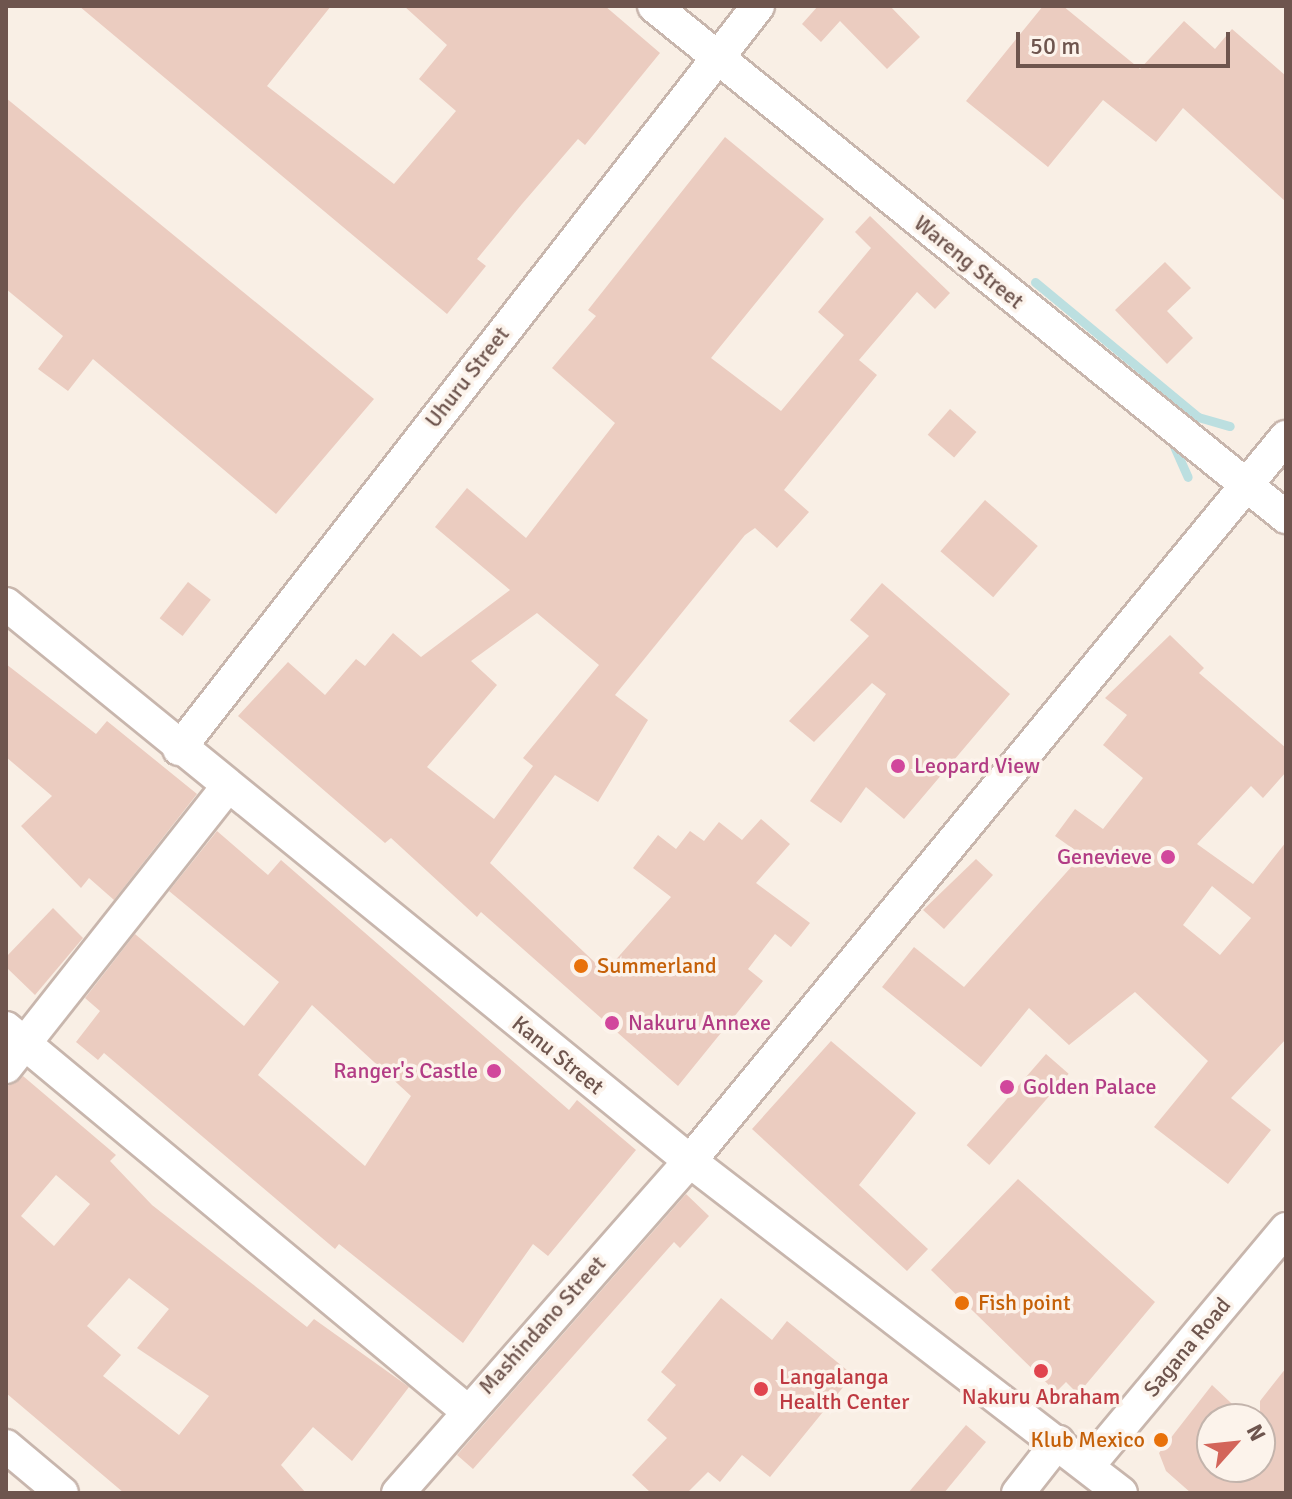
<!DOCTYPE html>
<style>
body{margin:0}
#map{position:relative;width:1292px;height:1499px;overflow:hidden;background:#f9efe5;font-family:Signika,sans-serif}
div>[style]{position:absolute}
.stream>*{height:9px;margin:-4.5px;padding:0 4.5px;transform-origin:4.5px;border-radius:4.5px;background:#bcdfe0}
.building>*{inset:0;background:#ebccc0;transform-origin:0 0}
.roads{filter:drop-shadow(2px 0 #c8b6ad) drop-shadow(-2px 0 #c8b6ad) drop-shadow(0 2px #c8b6ad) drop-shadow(0 -2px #c8b6ad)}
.street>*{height:32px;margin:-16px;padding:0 16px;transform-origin:16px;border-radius:16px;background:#fff}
.dots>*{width:22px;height:22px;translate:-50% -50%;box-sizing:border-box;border:4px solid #fcf3eb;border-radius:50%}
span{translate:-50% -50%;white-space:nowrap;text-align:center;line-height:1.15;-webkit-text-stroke:7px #fcf3eb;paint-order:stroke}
.street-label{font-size:22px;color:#6e554e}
.hotel-label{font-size:22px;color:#b23c85}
.left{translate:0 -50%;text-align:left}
.right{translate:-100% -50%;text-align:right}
.food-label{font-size:22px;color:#c56008}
.health-label{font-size:22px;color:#be3a42}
.frame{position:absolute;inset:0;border:8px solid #6e554e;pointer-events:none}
.north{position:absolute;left:1196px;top:1403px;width:80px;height:80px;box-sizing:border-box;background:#fcf3eb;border:2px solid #c3b4ac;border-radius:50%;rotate:63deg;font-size:22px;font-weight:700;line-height:32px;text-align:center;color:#6e554e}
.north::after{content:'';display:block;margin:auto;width:28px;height:36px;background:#d3655a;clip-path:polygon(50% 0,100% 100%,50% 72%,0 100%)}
.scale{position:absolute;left:1016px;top:32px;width:214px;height:36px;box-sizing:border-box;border:4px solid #6e554e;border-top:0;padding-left:10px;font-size:24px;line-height:28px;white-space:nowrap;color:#6e554e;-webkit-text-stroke:6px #fcf3eb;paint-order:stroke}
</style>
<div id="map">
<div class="stream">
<i style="left:1035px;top:282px;width:212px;rotate:39.6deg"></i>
<i style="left:1198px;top:417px;width:33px;rotate:16deg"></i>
<i style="left:1173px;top:444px;width:36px;rotate:66deg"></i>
</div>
<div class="building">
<i style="clip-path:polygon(79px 6px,331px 6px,267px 86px,394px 184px,456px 111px,419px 79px,447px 45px,404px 6px,605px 6px,660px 53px,585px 145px,578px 139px,522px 204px,477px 259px,486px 266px,447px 314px)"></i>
<i style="clip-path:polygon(818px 6px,890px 6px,920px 37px,887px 69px,840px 21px,821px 42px,802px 24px)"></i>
<i style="clip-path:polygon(1043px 6px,1063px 6px,1140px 69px,1184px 21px,1215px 49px,1232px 29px,1286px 76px,1286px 202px,1183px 108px,1156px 142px,1103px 100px,1048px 167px,966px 101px)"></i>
<i style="clip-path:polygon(6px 98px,374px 399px,276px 514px,93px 359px,68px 391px,38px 369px,63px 336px,6px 289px)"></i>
<i style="clip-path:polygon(evenodd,725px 137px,824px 219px,711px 358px,781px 411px,844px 335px,818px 312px,871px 248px,855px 232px,870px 216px,950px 293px,935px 309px,917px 292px,859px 360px,877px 375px,784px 490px,809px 512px,777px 548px,755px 528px,745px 535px,615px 695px,648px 720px,598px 802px,555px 775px,490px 863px,605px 972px,671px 897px,633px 868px,658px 835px,676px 849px,690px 831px,704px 841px,719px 822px,742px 840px,761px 819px,790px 844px,756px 883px,810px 923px,791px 947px,775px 934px,748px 969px,763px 981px,678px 1086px,481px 912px,477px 917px,391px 838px,385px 843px,238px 716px,288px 662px,325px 695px,356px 659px,365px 666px,393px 633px,421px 657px,510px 590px,435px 527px,467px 488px,526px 538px,615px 423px,552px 368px,596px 316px,588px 310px,725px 137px,537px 613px,599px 665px,523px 758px,533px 766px,494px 819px,427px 767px,497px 685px,471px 661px,537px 613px)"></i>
<i style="clip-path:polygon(1165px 262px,1191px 288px,1167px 311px,1193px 338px,1167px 364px,1115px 310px)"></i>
<i style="left:950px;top:409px;width:35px;height:34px;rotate:41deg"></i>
<i style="left:985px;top:500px;width:70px;height:68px;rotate:41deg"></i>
<i style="left:188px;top:582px;width:29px;height:46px;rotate:38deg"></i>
<i style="clip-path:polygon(882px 583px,1010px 694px,904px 819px,866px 787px,841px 823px,810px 801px,886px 694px,872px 683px,814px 742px,789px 721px,869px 636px,850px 620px)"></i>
<i style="clip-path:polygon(evenodd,1170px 635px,1204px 668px,1199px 673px,1286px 748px,1286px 772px,1271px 789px,1263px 798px,1251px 786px,1197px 844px,1253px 884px,1286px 842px,1286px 1039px,1231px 1098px,1271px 1130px,1228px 1184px,1154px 1127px,1208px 1061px,1135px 992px,1069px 1045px,1029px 1008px,981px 1067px,882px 987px,914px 947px,964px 987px,1082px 855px,1055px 836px,1075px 809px,1103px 829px,1143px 778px,1103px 745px,1127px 715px,1105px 698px,1170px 635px,1212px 886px,1251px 918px,1220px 955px,1183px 925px,1212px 886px)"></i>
<i style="clip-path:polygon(6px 664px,96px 734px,107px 721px,197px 794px,114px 900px,89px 878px,81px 888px,21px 826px,52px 796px,6px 757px)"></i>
<i style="clip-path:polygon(evenodd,217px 831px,268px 875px,281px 860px,569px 1110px,577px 1100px,636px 1150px,548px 1256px,533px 1244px,463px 1343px,339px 1244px,335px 1249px,104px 1053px,98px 1060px,76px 1042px,100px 1011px,85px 998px,135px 934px,244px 1026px,279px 982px,169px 891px,217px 831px,312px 1005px,411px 1096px,365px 1166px,258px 1075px,312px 1005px)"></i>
<i style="clip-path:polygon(976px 859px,993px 875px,944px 929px,923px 910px)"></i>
<i style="clip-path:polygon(53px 908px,83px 938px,35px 995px,6px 967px,6px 957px)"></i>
<i style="clip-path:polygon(831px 1041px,916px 1113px,859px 1185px,928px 1249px,907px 1271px,752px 1129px)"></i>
<i style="left:1046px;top:1054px;width:30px;height:121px;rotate:41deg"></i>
<i style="clip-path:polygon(evenodd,23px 1076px,116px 1155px,110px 1161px,152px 1205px,307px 1327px,314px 1319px,409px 1387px,352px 1461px,313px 1427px,281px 1465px,306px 1493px,124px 1493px,6px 1393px,6px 1087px,23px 1076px,56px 1175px,90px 1204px,54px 1246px,21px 1216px,56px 1175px,23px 1076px,129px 1278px,169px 1309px,137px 1348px,209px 1396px,179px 1435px,103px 1376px,121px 1355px,87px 1326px,129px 1278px)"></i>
<i style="clip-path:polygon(1018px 1179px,1155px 1302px,1078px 1394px,1066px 1382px,1056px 1392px,931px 1270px)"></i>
<i style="clip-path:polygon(686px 1194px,709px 1216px,680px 1248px,674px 1242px,473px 1469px,457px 1455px)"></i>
<i style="clip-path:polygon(721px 1298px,772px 1340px,787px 1321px,853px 1375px,770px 1477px,742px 1455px,720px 1482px,708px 1472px,687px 1493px,651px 1493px,632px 1475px,667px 1438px,647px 1420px,676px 1385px,661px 1372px)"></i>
<i style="clip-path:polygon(1286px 1368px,1286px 1493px,1191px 1493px,1166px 1471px,1159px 1453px,1212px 1385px,1248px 1419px,1212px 1419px,1212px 1467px,1260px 1467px,1260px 1401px)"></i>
<i style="clip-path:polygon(966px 1425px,986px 1442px,944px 1493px,908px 1493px)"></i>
</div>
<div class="roads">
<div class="street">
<i style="left:654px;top:6px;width:813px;rotate:38.96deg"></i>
<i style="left:6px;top:604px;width:882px;rotate:39.16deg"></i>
<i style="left:690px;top:1161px;width:544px;rotate:37.61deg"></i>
<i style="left:179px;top:749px;width:942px;rotate:-52.07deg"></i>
<i style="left:6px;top:1028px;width:598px;rotate:39.71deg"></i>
<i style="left:6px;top:1067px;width:355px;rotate:-51.7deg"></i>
<i style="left:6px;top:1446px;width:73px;rotate:40deg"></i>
<i style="left:1088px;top:1466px;width:309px;rotate:-50.1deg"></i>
<i style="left:398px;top:1493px;width:442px;rotate:-48.7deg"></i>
<i style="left:690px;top:1161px;width:938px;rotate:-50.54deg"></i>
<i style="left:1018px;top:1493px;width:65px;rotate:-51.9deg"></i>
</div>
</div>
<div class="dots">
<i style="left:898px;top:766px;background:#d1479c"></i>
<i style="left:1168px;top:857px;background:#d1479c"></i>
<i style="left:581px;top:966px;background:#e8710a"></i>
<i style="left:612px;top:1023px;background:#d1479c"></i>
<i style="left:494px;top:1071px;background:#d1479c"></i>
<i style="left:1007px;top:1087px;background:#d1479c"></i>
<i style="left:962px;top:1303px;background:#e8710a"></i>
<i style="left:1041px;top:1371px;background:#e0444e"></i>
<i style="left:761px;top:1389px;background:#e0444e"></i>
<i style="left:1161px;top:1440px;background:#e8710a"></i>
</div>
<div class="street-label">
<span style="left:969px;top:262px;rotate:39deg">Wareng Street</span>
<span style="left:467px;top:377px;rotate:-52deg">Uhuru Street</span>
<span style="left:558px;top:1055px;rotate:39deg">Kanu Street</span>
<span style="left:542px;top:1325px;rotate:-48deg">Mashindano Street</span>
<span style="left:1187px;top:1347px;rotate:-50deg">Sagana Road</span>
</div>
<div class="hotel-label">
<span class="left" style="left:914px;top:766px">Leopard View</span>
<span class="right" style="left:1152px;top:857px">Genevieve</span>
<span class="left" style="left:628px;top:1023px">Nakuru Annexe</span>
<span class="right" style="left:478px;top:1071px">Ranger's Castle</span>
<span class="left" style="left:1023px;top:1087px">Golden Palace</span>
</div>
<div class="food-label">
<span class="left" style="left:597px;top:966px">Summerland</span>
<span class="left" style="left:978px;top:1303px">Fish point</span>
<span class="right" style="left:1145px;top:1440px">Klub Mexico</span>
</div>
<div class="health-label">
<span class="left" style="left:779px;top:1389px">Langalanga<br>Health Center</span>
<span style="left:1041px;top:1397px">Nakuru Abraham</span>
</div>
<div class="frame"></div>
<div class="north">N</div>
<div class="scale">50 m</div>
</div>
